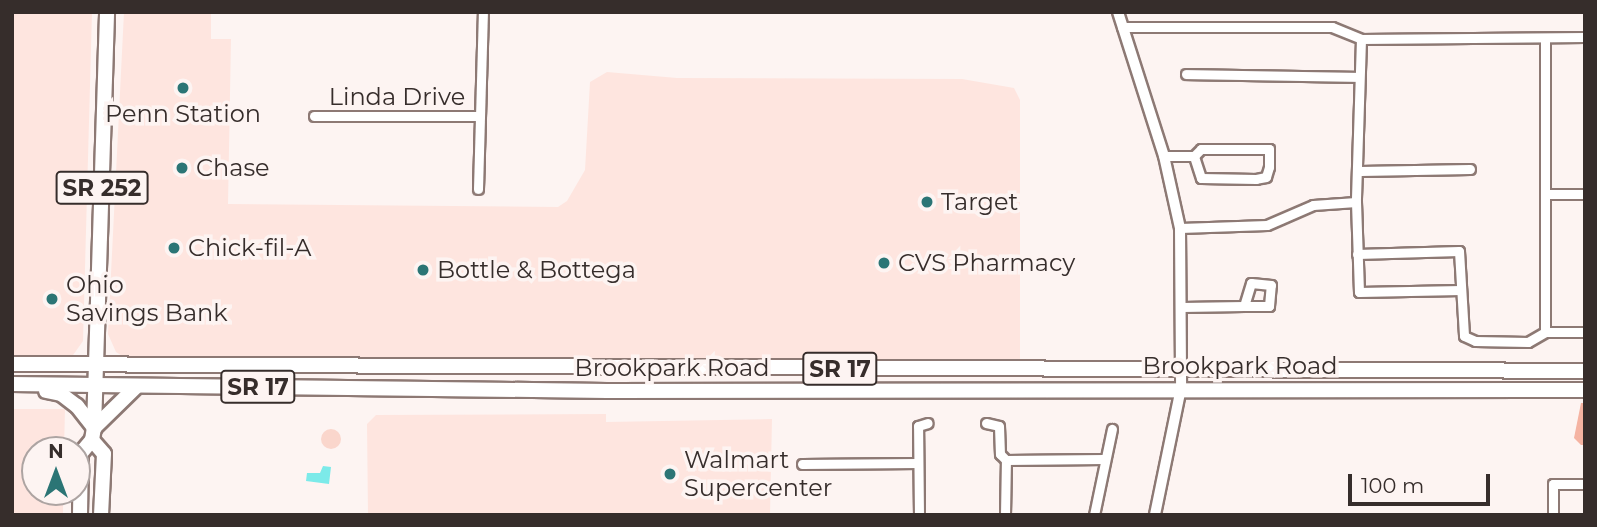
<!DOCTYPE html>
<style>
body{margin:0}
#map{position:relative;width:1597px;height:527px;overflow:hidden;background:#fdf4f2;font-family:Montserrat,sans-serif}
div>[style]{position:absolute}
.built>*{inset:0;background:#fee5df}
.green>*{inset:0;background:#fad6cc}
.round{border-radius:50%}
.forest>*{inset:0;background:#f5b3a2;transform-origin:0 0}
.water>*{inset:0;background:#7ceae9}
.roads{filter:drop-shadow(2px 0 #8d7974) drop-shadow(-2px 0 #8d7974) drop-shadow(0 2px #8d7974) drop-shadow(0 -2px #8d7974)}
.minor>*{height:9px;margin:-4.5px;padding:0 4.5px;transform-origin:4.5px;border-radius:4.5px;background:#fff}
.tertiary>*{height:10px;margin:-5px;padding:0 5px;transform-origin:5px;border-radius:5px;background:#fff}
.primary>*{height:14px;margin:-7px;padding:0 7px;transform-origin:7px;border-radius:7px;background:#fff}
.dots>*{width:19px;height:19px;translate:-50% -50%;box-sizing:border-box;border:4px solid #fdf4f2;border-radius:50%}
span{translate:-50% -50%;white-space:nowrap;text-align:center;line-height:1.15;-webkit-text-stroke:7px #fdf4f2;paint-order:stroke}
.shield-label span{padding:2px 5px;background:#fdf4f2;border:2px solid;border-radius:5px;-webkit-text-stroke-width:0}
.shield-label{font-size:23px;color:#362d2b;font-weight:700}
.street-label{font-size:24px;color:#362d2b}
.poi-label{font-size:24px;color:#362d2b}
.left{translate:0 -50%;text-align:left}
.frame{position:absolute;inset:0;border:14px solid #362d2b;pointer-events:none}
.north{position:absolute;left:21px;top:436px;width:70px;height:70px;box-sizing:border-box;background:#fdf4f2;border:2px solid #ada4a2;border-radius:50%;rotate:0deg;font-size:19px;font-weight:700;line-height:28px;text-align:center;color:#362d2b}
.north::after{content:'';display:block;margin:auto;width:24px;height:32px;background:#2b7575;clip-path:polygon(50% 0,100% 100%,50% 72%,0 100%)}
.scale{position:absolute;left:1348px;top:474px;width:142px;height:32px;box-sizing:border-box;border:4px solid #362d2b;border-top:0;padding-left:9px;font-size:21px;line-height:24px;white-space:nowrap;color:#362d2b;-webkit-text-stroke:5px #fdf4f2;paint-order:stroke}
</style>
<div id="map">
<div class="built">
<i style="clip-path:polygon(12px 12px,92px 12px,83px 341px,71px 358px,12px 359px)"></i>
<i style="clip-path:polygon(124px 12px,211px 12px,211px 39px,231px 39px,228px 204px,558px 207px,567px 201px,585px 170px,590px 82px,607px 72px,677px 78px,962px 79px,1014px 88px,1020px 100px,1020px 361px,124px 357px,116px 352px,108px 334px)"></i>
<i style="clip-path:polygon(12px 409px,65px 409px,64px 450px,35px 450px,35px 492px,63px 492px,63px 515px,12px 515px)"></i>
<i style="clip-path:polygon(606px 414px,606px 422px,772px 419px,770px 515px,368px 515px,367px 424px,376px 415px)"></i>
</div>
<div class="green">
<i class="round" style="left:321px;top:429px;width:20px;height:20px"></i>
</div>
<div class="forest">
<i style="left:1234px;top:12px;width:351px;height:2px"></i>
<i style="clip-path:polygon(1581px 403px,1585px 403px,1585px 445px,1581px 445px,1574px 438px)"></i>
</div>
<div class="water">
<i style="clip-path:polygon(323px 466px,331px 467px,329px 484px,306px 481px,307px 473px,320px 473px)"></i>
</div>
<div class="roads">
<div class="minor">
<i style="left:1122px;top:27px;width:210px"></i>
<i style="left:1332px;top:27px;width:31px;rotate:22deg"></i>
<i style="left:1361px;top:39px;width:224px;rotate:-0.5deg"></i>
<i style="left:1545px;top:38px;width:294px;rotate:90deg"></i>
<i style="left:1361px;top:39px;width:163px;rotate:91.8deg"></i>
<i style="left:1356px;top:202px;width:90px;rotate:88.1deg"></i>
<i style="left:1359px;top:292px;width:102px;rotate:-1.1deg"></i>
<i style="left:1186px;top:74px;width:172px;rotate:1deg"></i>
<i style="left:314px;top:116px;width:166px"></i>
<i style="left:1164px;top:156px;width:30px"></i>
<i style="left:1194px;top:156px;width:10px;rotate:-45deg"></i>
<i style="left:1201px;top:149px;width:68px"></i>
<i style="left:1269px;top:149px;width:18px;rotate:90deg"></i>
<i style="left:1269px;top:167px;width:10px;rotate:107deg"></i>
<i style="left:1266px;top:177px;width:10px;rotate:169deg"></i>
<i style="left:1256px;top:179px;width:55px;rotate:-179deg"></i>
<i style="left:1201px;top:178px;width:23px;rotate:-108deg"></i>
<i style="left:1360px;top:171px;width:110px;rotate:-1deg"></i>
<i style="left:478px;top:189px;width:177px;rotate:-88.4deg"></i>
<i style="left:1546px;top:194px;width:39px"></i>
<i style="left:1180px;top:228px;width:87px;rotate:-2deg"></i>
<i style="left:1267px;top:225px;width:50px;rotate:-23.5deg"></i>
<i style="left:1313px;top:205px;width:43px;rotate:-4deg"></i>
<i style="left:1357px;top:254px;width:102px;rotate:-1.7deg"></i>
<i style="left:1459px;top:251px;width:85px;rotate:86.6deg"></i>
<i style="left:1464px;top:336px;width:12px;rotate:24deg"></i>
<i style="left:1475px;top:341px;width:53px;rotate:1.1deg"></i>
<i style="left:1528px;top:342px;width:20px;rotate:-30deg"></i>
<i style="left:1545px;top:332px;width:40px"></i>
<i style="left:1182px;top:307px;width:62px;rotate:-0.9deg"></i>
<i style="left:1244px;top:306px;width:25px"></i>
<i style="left:1269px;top:306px;width:21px;rotate:-85deg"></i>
<i style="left:1271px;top:285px;width:20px;rotate:-174deg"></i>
<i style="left:1251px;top:283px;width:24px;rotate:107deg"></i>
<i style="left:986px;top:423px;width:13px;rotate:13deg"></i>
<i style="left:999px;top:426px;width:28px;rotate:88deg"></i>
<i style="left:1000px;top:454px;width:8px;rotate:45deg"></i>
<i style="left:802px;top:464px;width:116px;rotate:-0.5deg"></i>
<i style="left:919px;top:515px;width:89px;rotate:-90.6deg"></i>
<i style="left:918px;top:426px;width:10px;rotate:-17deg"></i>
<i style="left:1005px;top:515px;width:55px;rotate:-89deg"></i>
<i style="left:1006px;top:460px;width:98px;rotate:-0.6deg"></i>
<i style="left:1094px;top:515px;width:88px;rotate:-78.2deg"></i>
<i style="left:1553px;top:515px;width:31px;rotate:-90deg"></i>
<i style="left:1553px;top:484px;width:32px"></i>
</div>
<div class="tertiary">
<i style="left:1118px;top:12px;width:151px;rotate:72.3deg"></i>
<i style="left:1164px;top:156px;width:74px;rotate:77.5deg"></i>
<i style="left:1180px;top:228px;width:160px;rotate:89.6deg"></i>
<i style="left:1181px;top:388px;width:130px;rotate:101.6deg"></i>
</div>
<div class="primary">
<i style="left:12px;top:364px;width:1573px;rotate:0.25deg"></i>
<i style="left:12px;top:384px;width:595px;rotate:0.67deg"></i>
<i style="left:607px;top:391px;width:978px;rotate:-0.06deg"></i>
<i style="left:46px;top:391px;width:15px;rotate:11deg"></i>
<i style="left:61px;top:394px;width:20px;rotate:37deg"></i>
<i style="left:77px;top:406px;width:28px;rotate:52deg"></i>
<i style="left:94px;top:428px;width:60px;rotate:-44.3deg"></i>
<i style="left:92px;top:440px;width:18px;rotate:49deg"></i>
<i style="left:104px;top:454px;width:61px;rotate:92.8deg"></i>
<i style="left:80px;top:515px;width:62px;rotate:-89.1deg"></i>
<i style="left:81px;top:453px;width:17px;rotate:-50deg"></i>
<i style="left:92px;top:440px;width:12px;rotate:-81deg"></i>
<i style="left:94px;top:428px;width:416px;rotate:-88.2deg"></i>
</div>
</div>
<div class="dots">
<i style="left:183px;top:88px;background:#2b7575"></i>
<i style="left:182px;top:168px;background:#2b7575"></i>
<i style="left:927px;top:202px;background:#2b7575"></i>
<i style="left:174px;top:248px;background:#2b7575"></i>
<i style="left:884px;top:263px;background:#2b7575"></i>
<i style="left:423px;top:270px;background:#2b7575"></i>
<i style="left:52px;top:299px;background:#2b7575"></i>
<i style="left:670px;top:474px;background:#2b7575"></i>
</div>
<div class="shield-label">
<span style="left:102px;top:188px">SR 252</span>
<span style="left:840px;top:369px">SR 17</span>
<span style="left:258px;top:387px">SR 17</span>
</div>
<div class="street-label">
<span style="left:397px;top:97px">Linda Drive</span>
<span style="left:1240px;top:366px">Brookpark Road</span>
<span style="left:672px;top:368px">Brookpark Road</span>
</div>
<div class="poi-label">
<span style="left:183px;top:114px">Penn Station</span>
<span class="left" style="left:196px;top:168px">Chase</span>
<span class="left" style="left:941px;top:202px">Target</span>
<span class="left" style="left:188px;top:248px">Chick-fil-A</span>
<span class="left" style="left:898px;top:263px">CVS Pharmacy</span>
<span class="left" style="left:437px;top:270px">Bottle &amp; Bottega</span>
<span class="left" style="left:66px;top:299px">Ohio<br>Savings Bank</span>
<span class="left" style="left:684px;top:474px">Walmart<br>Supercenter</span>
</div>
<div class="frame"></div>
<div class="north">N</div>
<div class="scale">100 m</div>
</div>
